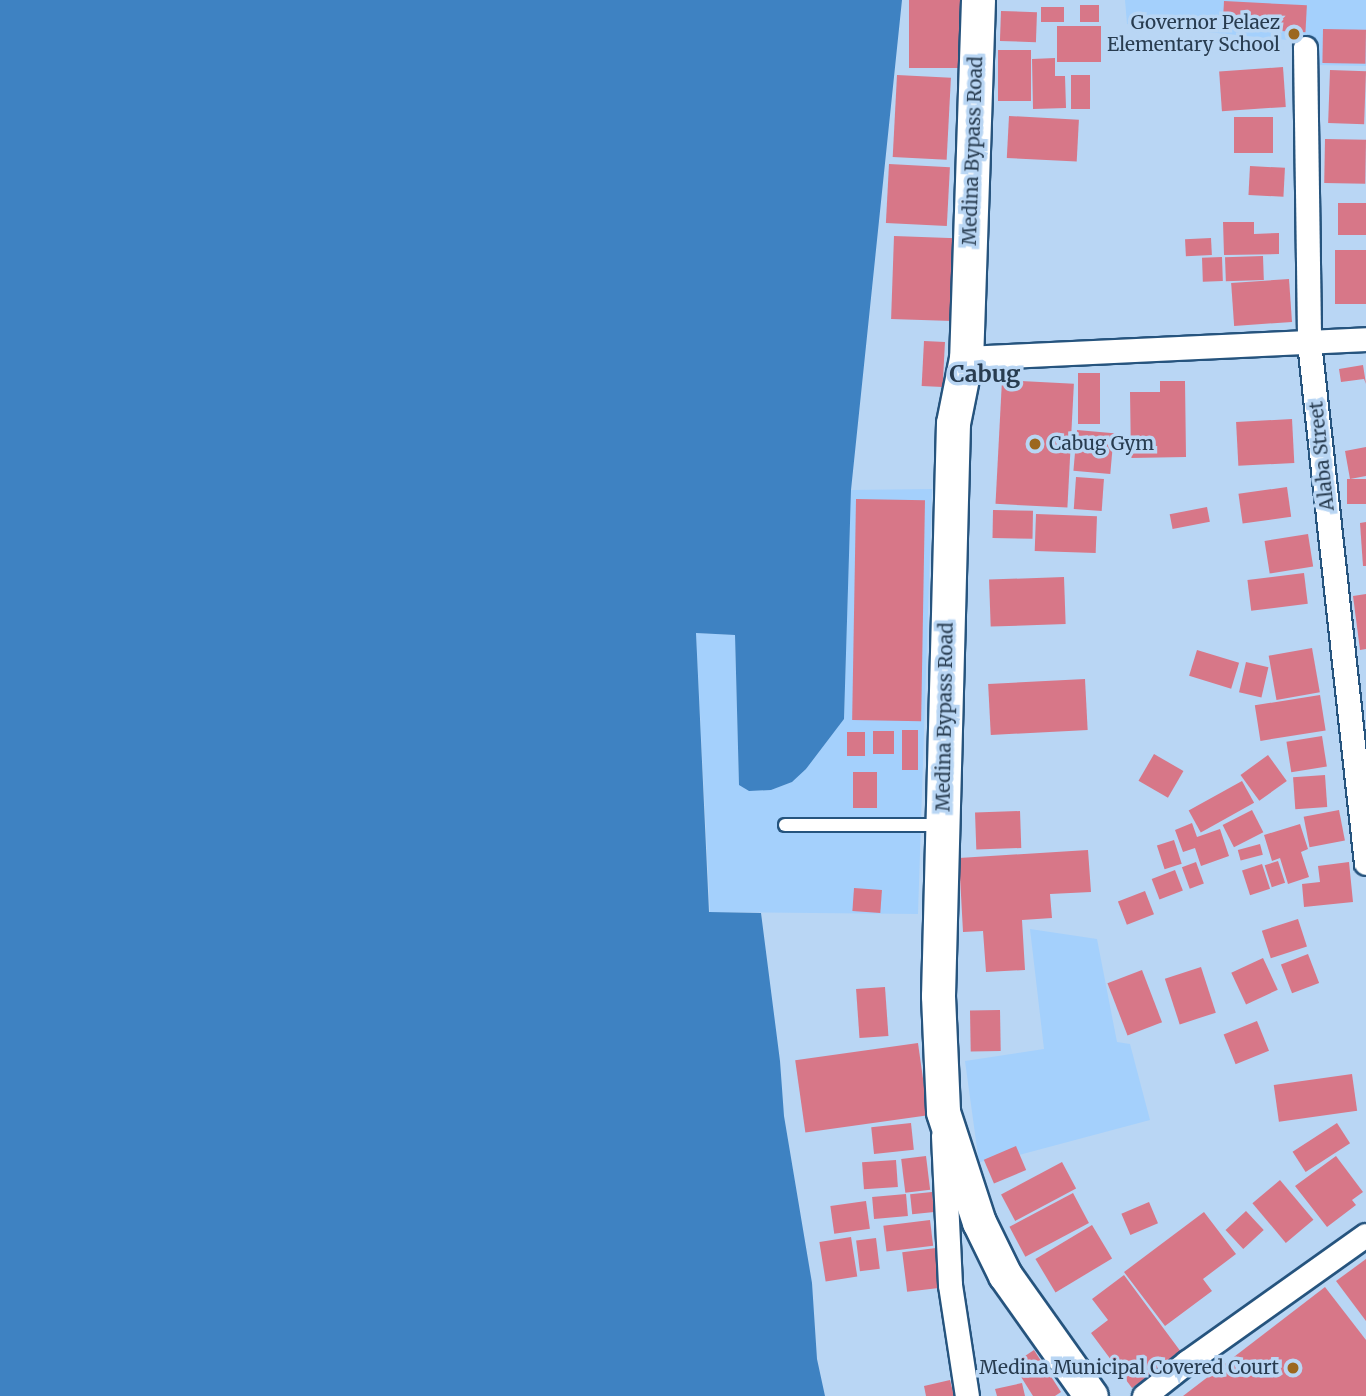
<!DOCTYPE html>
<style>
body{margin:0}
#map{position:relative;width:1366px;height:1396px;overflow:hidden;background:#b9d6f4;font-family:Merriweather,serif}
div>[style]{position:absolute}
.built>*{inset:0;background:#a4d0fc}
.water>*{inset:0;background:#3e82c2}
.building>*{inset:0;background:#d77788;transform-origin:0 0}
.roads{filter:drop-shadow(2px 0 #26547e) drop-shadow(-2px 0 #26547e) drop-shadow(0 2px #26547e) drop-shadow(0 -2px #26547e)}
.lane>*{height:12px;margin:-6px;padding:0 6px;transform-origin:6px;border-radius:6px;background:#fff}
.street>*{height:23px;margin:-11.5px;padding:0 11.5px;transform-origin:11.5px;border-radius:11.5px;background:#fff}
.secondary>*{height:33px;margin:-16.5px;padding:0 16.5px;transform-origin:16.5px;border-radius:16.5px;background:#fff}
.dots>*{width:19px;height:19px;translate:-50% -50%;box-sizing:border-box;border:4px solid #b9d6f4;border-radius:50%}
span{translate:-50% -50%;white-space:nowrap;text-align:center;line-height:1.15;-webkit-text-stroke:7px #b9d6f4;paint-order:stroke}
.poi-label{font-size:19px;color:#283c50}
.right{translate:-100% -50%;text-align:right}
.left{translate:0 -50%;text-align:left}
.street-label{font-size:19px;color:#283c50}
.quarter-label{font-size:23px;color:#283c50;font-weight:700}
</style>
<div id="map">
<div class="built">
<i style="clip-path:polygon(1125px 0,1366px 0,1366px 66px,1317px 65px,1318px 43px,1127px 24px)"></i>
<i style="clip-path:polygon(932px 489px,918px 914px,710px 912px,696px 633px,735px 635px,739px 785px,749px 791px,771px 790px,792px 782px,806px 769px,844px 719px,851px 490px)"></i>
<i style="clip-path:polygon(1030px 929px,1097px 939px,1117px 1042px,1130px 1044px,1150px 1120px,1019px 1155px,1015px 1147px,979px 1163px,965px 1061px,1044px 1049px)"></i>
</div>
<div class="water">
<i style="clip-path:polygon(0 0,902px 0,851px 490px,844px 719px,806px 769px,792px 782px,771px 790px,749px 791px,739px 785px,735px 635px,696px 633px,709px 912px,761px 913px,780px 1061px,784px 1116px,812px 1283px,817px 1359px,825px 1396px,0 1396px)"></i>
</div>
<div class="building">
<i style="left:909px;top:0;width:58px;height:68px"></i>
<i style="left:1224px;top:1px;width:83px;height:27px;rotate:3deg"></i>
<i style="left:1080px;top:5px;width:19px;height:17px"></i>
<i style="left:1041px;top:7px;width:23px;height:15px"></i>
<i style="left:1001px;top:11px;width:36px;height:30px;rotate:2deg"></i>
<i style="left:1057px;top:26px;width:44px;height:36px"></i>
<i style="left:1323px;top:29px;width:43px;height:34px;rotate:1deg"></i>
<i style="left:998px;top:50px;width:33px;height:51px"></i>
<i style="clip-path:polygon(1055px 58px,1055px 76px,1065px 76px,1066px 108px,1033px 109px,1032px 59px)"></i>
<i style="left:1283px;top:67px;width:40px;height:64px;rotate:86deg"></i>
<i style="left:1330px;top:70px;width:36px;height:53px;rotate:2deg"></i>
<i style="left:897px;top:75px;width:54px;height:82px;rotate:3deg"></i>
<i style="left:1071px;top:75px;width:19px;height:34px"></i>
<i style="left:1009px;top:116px;width:70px;height:42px;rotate:3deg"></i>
<i style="left:1234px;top:117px;width:39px;height:36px"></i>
<i style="left:1325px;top:139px;width:41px;height:44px;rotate:1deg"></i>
<i style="left:889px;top:164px;width:61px;height:59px;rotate:3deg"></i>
<i style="left:1250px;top:166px;width:35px;height:29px;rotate:3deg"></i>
<i style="left:1338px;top:203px;width:28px;height:32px"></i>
<i style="clip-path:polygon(1223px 222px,1254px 222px,1254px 234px,1279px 233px,1279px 254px,1224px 255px)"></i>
<i style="left:894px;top:236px;width:69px;height:83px;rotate:2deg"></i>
<i style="left:1211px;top:238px;width:17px;height:26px;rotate:87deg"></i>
<i style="left:1366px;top:250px;width:54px;height:31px;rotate:90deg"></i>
<i style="left:1263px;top:256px;width:24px;height:38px;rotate:88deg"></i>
<i style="left:1222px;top:257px;width:24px;height:20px;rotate:88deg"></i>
<i style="left:1289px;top:279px;width:43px;height:58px;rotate:86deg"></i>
<i style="left:924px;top:341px;width:21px;height:45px;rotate:3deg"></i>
<i style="clip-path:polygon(1363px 365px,1366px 384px,1364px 379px,1341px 382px,1339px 369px)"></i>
<i style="left:1078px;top:373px;width:22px;height:51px"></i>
<i style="left:1002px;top:380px;width:72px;height:124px;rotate:3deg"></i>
<i style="clip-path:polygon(1160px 381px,1185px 381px,1186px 457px,1131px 458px,1130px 392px,1160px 392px)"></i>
<i style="left:1292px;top:419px;width:44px;height:56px;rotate:87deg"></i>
<i style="left:1077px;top:430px;width:37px;height:41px;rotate:5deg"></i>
<i style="clip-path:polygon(1366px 447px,1366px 476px,1350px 479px,1345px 451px)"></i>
<i style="left:1076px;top:477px;width:28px;height:32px;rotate:4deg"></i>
<i style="left:1366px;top:479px;width:25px;height:19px;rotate:90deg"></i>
<i style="left:1287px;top:487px;width:30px;height:49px;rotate:82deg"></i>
<i style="left:856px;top:499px;width:69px;height:221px;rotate:1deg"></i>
<i style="left:1207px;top:507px;width:15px;height:38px;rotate:79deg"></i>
<i style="left:993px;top:510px;width:40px;height:28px;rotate:1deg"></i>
<i style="left:1036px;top:514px;width:61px;height:37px;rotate:2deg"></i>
<i style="clip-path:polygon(1366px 522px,1366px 566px,1363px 566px,1360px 523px)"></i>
<i style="left:1308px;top:534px;width:33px;height:44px;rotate:81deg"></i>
<i style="left:1304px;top:573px;width:31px;height:57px;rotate:83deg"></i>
<i style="left:1064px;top:577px;width:47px;height:75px;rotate:88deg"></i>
<i style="clip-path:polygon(1366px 594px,1366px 649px,1360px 650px,1353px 596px)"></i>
<i style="left:1312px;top:648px;width:45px;height:44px;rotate:80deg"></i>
<i style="left:1197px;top:650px;width:44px;height:27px;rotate:17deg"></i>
<i style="left:1246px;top:662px;width:23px;height:31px;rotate:13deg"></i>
<i style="left:1085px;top:679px;width:51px;height:97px;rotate:87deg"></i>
<i style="left:1320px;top:695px;width:36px;height:66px;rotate:81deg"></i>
<i style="left:902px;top:730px;width:16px;height:40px"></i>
<i style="left:873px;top:731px;width:21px;height:23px"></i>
<i style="left:847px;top:732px;width:18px;height:24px"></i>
<i style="left:1322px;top:736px;width:31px;height:36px;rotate:81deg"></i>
<i style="left:1154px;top:754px;width:34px;height:31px;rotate:30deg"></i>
<i style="left:1268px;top:755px;width:32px;height:34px;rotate:54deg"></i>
<i style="left:853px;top:772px;width:24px;height:36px"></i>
<i style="left:1325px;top:775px;width:32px;height:32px;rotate:86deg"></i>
<i style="left:1242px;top:781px;width:25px;height:61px;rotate:61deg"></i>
<i style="left:1252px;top:810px;width:25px;height:33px;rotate:63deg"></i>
<i style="left:1339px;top:810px;width:31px;height:36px;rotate:79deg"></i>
<i style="left:1020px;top:811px;width:37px;height:45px;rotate:88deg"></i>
<i style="clip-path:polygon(1192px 823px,1197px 837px,1220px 829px,1229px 856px,1201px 866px,1195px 848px,1183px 852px,1175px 830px)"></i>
<i style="clip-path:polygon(1300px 824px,1308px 849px,1301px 852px,1309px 877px,1288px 884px,1280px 858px,1272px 861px,1264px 835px)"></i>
<i style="left:1174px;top:840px;width:25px;height:18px;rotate:72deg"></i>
<i style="left:1260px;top:844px;width:11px;height:23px;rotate:75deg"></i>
<i style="clip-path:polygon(1088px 850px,1091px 892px,1050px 894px,1052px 918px,1022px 920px,1025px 970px,986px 972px,983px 931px,963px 932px,959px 858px)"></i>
<i style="left:1278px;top:861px;width:23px;height:14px;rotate:72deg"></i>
<i style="left:1196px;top:862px;width:23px;height:15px;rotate:70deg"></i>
<i style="clip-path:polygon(1349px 862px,1353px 902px,1304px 907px,1302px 884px,1320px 882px,1318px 866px)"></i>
<i style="left:1262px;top:864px;width:26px;height:21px;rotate:72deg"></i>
<i style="left:1175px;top:870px;width:22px;height:25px;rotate:69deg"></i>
<i style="left:854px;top:888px;width:28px;height:23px;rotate:4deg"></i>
<i style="left:1145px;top:891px;width:25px;height:29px;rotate:69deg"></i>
<i style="left:1298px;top:919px;width:29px;height:38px;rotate:72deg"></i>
<i style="left:1308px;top:954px;width:31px;height:29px;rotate:69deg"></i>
<i style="left:1263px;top:958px;width:35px;height:35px;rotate:65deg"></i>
<i style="left:1201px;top:967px;width:48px;height:38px;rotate:72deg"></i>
<i style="left:1142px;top:970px;width:56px;height:37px;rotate:69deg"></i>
<i style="left:885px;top:987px;width:49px;height:29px;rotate:86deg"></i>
<i style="left:1000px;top:1010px;width:41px;height:30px;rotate:89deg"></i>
<i style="left:1257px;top:1021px;width:32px;height:36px;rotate:68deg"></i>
<i style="left:918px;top:1043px;width:73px;height:124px;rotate:82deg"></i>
<i style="left:1352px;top:1074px;width:37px;height:79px;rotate:82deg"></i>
<i style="left:911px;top:1123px;width:27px;height:40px;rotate:84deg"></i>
<i style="left:1337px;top:1123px;width:24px;height:53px;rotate:57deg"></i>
<i style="left:1016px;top:1146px;width:26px;height:35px;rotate:67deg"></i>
<i style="left:926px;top:1156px;width:34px;height:25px;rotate:83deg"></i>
<i style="clip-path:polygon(1336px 1156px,1363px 1192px,1352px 1200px,1356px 1205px,1327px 1227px,1295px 1186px)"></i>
<i style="left:896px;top:1160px;width:27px;height:34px;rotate:86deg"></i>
<i style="left:1062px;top:1162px;width:30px;height:69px;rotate:62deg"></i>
<i style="left:1280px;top:1180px;width:52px;height:36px;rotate:50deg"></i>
<i style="left:932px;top:1192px;width:20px;height:22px;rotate:84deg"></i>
<i style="left:1073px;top:1193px;width:34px;height:72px;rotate:62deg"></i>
<i style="left:906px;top:1194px;width:22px;height:34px;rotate:85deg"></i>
<i style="left:866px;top:1201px;width:28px;height:36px;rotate:82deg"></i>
<i style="left:1149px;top:1202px;width:23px;height:30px;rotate:67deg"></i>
<i style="left:1246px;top:1211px;width:26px;height:28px;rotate:47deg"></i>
<i style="clip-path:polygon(1204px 1212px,1236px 1254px,1203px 1279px,1212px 1291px,1165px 1326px,1124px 1272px)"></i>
<i style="left:930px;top:1220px;width:26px;height:47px;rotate:83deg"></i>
<i style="left:1092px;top:1225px;width:39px;height:66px;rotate:59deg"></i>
<i style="left:851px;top:1237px;width:40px;height:32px;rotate:81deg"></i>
<i style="left:876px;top:1238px;width:31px;height:20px;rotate:83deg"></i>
<i style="left:936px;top:1248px;width:40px;height:34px;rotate:83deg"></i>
<i style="clip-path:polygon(1366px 1259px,1366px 1321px,1336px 1281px)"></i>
<i style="clip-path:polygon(1124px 1275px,1181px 1352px,1132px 1388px,1091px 1333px,1108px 1320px,1092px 1299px)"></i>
<i style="clip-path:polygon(1325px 1287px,1366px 1340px,1366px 1396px,1183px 1396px)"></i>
<i style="clip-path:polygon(1034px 1350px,1061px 1392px,1055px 1396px,1033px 1396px,1013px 1364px)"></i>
<i style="clip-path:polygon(950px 1380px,954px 1396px,926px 1396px,924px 1386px)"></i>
<i style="clip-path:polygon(1022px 1383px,1025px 1396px,997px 1396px,995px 1389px)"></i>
</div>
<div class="roads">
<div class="lane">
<i style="left:785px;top:825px;width:157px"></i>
</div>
<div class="street">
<i style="left:1305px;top:48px;width:294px;rotate:89.2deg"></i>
<i style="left:1309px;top:342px;width:524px;rotate:83.76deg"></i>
<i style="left:966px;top:358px;width:400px;rotate:-2.7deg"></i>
<i style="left:943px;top:1136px;width:149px;rotate:87.3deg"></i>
<i style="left:950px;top:1285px;width:112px;rotate:81.3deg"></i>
<i style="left:1144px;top:1396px;width:55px;rotate:-38.3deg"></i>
<i style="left:1187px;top:1362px;width:219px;rotate:-35.4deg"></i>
</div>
<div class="secondary">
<i style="left:978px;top:0;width:358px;rotate:91.9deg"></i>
<i style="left:966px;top:358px;width:66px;rotate:101.3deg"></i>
<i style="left:953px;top:423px;width:573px;rotate:91.5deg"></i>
<i style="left:938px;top:996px;width:116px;rotate:87.5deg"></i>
<i style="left:943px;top:1112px;width:116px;rotate:71.9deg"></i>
<i style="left:979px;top:1222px;width:59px;rotate:63.9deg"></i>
<i style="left:1005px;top:1275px;width:148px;rotate:54.6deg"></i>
</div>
</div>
<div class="dots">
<i style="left:1294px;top:34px;background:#9c671f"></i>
<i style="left:1035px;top:444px;background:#9c671f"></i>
<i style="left:1293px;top:1368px;background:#9c671f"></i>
</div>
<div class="poi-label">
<span class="right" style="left:1280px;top:34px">Governor Pelaez<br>Elementary School</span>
<span class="left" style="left:1049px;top:444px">Cabug Gym</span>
<span class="right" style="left:1279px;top:1368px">Medina Municipal Covered Court</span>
</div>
<div class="street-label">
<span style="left:973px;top:151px;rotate:-88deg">Medina Bypass Road</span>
<span style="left:1322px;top:456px;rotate:-96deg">Alaba Street</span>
<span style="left:945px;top:717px;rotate:-89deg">Medina Bypass Road</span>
</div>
<div class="quarter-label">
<span style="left:985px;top:374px">Cabug</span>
</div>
</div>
